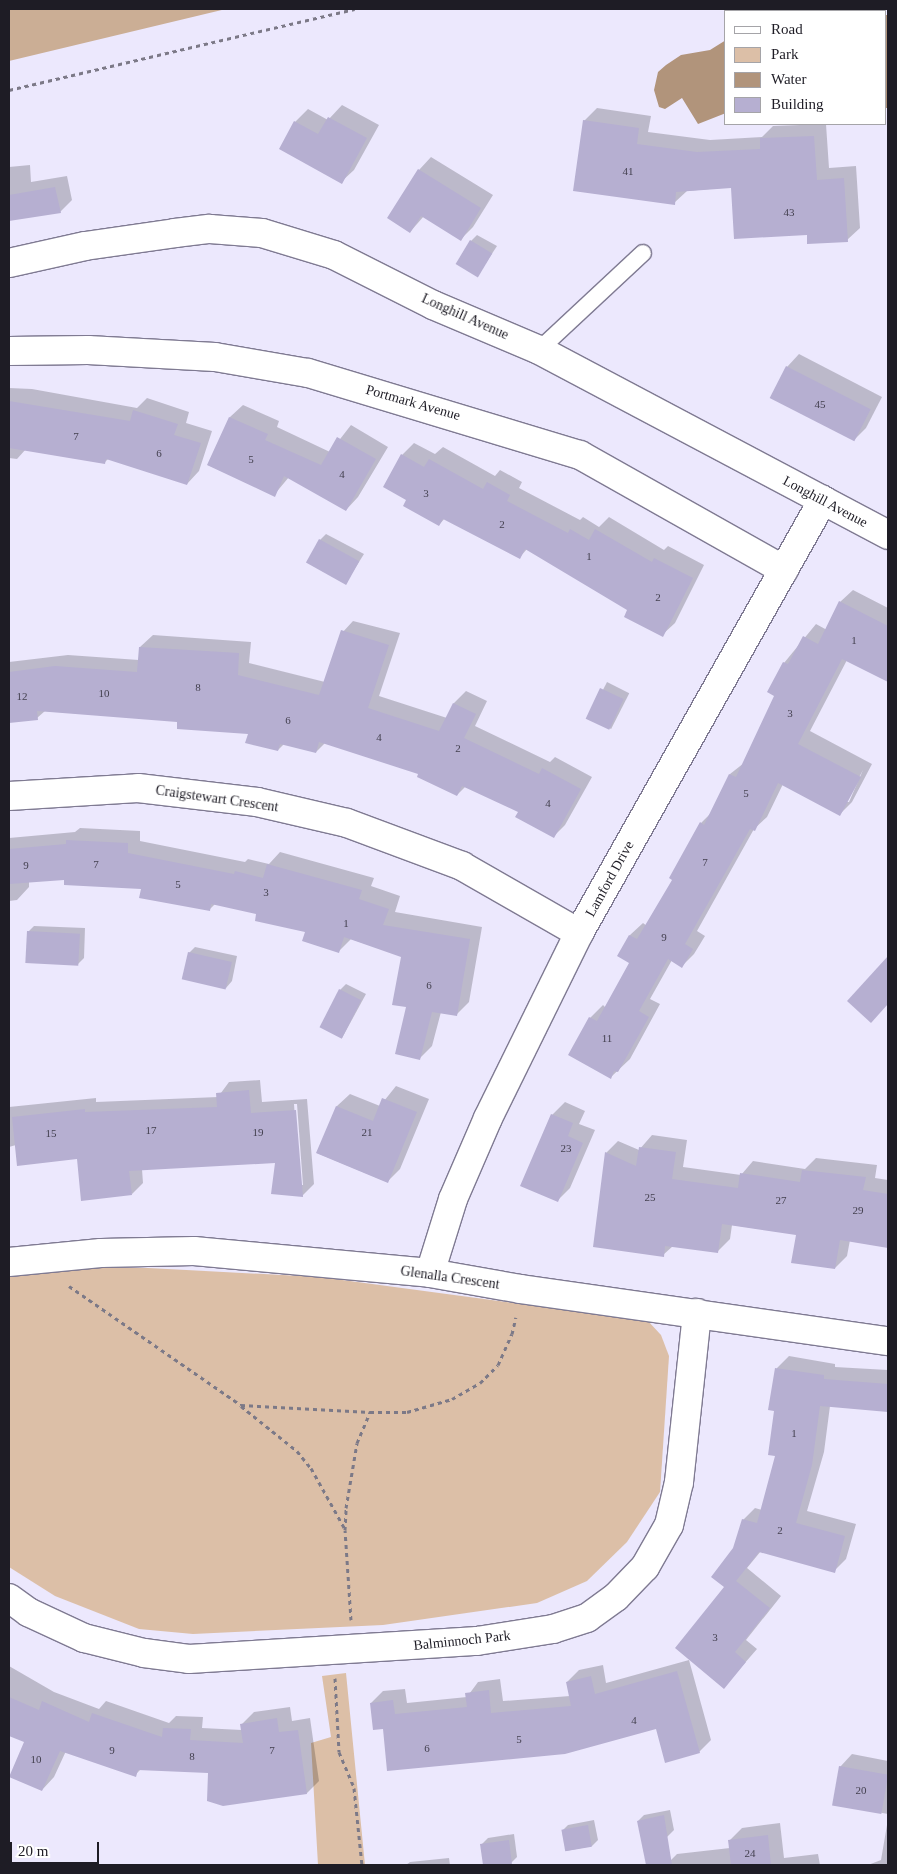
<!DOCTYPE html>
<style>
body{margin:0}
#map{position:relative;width:897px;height:1874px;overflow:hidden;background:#ece8fd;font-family:Georgia,serif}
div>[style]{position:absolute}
.green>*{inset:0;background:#dcbfa7}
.forest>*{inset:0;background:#cbae95}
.water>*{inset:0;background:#b1947b;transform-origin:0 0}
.shadow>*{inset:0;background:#0003;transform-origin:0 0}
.building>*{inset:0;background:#b6afd1;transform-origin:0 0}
.path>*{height:3px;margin-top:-1.5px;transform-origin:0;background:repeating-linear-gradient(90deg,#7c7987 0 4px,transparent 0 8px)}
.roads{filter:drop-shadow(1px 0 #7f7a92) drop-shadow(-1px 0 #7f7a92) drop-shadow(0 1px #7f7a92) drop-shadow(0 -1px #7f7a92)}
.service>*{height:16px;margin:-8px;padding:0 8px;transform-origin:8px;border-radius:8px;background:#fff}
.minor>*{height:28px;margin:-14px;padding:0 14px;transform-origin:14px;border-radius:14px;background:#fff}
.tertiary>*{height:28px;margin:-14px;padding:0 14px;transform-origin:14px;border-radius:14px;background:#fff}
span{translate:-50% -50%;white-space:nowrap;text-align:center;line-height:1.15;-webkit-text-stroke:4px #fff;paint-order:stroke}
.number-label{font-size:11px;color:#444150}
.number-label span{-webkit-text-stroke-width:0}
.street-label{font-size:14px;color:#1e1c25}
.frame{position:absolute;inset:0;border:10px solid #1e1c25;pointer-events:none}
.legend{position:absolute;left:724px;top:10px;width:162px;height:115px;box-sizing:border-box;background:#fff;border:1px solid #a5a4a8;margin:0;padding:6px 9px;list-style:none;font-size:15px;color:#1e1c25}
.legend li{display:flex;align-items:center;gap:10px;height:25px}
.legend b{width:25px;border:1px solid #a5a4a8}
.scale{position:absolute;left:10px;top:1842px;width:89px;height:22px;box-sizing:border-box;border:2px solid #1e1c25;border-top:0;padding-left:6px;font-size:15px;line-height:18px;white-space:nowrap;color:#1e1c25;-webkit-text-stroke:4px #fff;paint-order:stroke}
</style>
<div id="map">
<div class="green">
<i style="clip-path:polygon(9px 1267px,148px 1268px,320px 1277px,648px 1321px,661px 1335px,669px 1356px,660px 1492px,627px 1542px,587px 1581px,537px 1603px,383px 1625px,193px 1634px,139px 1629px,55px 1596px,9px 1567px)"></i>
<i style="clip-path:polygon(346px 1673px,365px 1865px,318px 1865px,311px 1743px,331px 1737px,322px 1676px)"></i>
</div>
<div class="forest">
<i style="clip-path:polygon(9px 9px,226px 9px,9px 61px)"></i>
</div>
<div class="water">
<i style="left:886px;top:15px;width:2px;height:93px"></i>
<i style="clip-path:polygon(726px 40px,726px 113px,698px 124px,682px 98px,665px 109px,659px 107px,654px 90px,658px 72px,666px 65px,681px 55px,710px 50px)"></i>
</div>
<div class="shadow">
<i style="clip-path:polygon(342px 105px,379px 125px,354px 170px,341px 182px,295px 122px,308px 109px,328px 120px)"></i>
<i style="clip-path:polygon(597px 108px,651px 116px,648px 132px,710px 140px,762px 137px,773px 126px,826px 124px,829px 168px,856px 166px,860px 228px,847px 240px,808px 234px,733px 187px,687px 191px,674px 203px,584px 121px)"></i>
<i style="clip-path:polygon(431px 157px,493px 195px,473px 227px,461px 239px,424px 216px,410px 232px,419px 170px)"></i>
<i style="clip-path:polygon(30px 165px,31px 182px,67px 176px,72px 200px,60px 212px,9px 219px,9px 167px)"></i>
<i style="clip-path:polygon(477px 235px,497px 246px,478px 275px,471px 241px)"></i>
<i style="clip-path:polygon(799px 354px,882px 397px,866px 428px,854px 440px,787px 367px)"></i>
<i style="clip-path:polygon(9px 388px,32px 389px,137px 408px,147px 398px,189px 412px,186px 423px,212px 431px,199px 471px,187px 484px,109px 458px,105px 462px,26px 449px,17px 459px,9px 458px)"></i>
<i style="clip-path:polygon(243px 405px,279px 421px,277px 427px,330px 452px,351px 425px,388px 447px,358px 497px,346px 510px,289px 477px,274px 495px,208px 465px,230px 417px)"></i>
<i style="clip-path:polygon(414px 443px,435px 454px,443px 447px,495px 476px,500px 470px,522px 482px,519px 488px,580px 520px,583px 517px,599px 527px,609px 517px,664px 550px,668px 546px,704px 565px,675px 623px,662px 635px,629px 610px,527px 549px,520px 557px,445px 518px,439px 525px,408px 499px,402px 455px)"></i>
<i style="clip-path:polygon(326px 534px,364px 554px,346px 583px,320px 540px)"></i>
<i style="clip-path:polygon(evenodd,853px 590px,888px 608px,888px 681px,847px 660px,810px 731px,872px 764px,852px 802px,840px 814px,783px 784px,767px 817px,754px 829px,697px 931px,705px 936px,694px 954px,682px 966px,672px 960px,650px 999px,660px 1004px,630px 1059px,611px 1077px,570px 1054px,590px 1018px,603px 1005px,606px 1008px,631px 963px,619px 955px,630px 935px,643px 923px,647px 926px,674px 880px,701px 823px,711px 813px,730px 774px,744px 763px,776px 695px,784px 663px,816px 624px,827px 630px,840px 602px,853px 590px,863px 770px,849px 802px,846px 802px,863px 770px)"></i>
<i style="clip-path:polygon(353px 621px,400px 633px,379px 696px,447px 718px,454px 703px,466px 691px,487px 701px,475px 726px,550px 762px,555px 757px,592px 777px,565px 825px,553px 837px,520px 812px,466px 786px,457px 795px,420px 773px,325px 743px,316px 752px,284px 744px,278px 750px,249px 732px,179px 721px,45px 711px,37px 718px,9px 722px,9px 662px,68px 655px,139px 660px,140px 647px,153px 635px,251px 642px,249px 663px,325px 682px,341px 634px)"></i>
<i style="left:607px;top:682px;width:25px;height:40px;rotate:27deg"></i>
<i style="clip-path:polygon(80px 828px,140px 831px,140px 841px,245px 862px,248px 859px,269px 864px,280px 852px,374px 878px,371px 886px,400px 896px,395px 912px,482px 927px,469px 1002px,457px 1014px,441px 1012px,432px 1046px,420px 1058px,408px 1006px,402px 956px,351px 939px,338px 952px,307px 931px,258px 913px,215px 904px,209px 910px,143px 888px,65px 878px,29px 881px,29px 887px,17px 900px,9px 901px,9px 838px,75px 832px)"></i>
<i style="clip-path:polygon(34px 926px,85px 928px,84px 958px,78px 964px,28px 932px)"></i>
<i style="clip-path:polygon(195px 947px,237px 956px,232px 981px,226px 988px,189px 953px)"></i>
<i style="clip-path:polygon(346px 984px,366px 994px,342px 1038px,340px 990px)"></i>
<i style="clip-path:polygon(evenodd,260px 1080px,262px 1102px,307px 1099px,314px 1184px,302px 1196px,276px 1161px,142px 1169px,143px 1183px,132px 1194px,78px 1158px,16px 1145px,9px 1147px,9px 1107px,96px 1098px,96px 1102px,218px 1097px,229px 1082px,260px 1080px,294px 1104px,297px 1104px,303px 1185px,300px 1185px,294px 1104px)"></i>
<i style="clip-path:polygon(396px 1086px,429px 1099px,400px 1169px,387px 1182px,317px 1153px,337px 1106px,350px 1094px,380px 1106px)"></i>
<i style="clip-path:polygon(565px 1102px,585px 1111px,579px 1124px,595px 1130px,570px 1188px,558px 1200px,522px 1185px,552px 1115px)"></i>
<i style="clip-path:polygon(652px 1135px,687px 1140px,683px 1167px,741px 1175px,753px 1161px,805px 1169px,816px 1158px,877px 1165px,875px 1178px,888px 1180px,888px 1246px,850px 1240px,847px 1256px,835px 1268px,797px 1234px,732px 1225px,730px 1239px,717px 1252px,673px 1246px,663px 1255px,606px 1153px,618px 1141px,639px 1150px)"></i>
<i style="clip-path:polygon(789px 1356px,835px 1364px,835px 1367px,888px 1370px,888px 1411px,830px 1406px,824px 1452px,807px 1511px,856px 1524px,846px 1559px,834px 1571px,761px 1551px,747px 1568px,781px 1596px,746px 1640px,757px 1649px,724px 1687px,726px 1587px,743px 1520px,755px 1508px,762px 1510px,776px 1455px,777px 1368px)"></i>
<i style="clip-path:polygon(689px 1660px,711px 1740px,699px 1752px,656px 1727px,384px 1728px,371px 1703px,383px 1691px,405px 1689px,407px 1703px,467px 1697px,478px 1682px,500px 1679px,503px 1701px,570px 1696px,567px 1682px,579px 1670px,603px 1665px,606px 1683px)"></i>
<i style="clip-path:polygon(9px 1666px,54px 1692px,99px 1709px,106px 1701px,169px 1723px,176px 1716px,203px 1717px,202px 1728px,242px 1730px,242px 1724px,254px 1712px,290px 1707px,292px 1721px,310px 1718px,319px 1781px,307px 1793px,209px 1772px,141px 1769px,135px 1775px,66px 1751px,54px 1777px,42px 1790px,26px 1742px,9px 1734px)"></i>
<i style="clip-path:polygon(852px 1754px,888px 1761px,888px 1814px,833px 1804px,840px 1767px)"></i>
<i style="clip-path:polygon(670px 1810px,674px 1830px,667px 1837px,638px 1821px,644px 1815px)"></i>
<i style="clip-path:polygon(888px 1819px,888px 1865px,868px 1865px,881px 1860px)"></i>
<i style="clip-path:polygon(594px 1820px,598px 1840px,592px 1846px,566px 1851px,562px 1831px,568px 1825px)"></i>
<i style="clip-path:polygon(780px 1823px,784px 1858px,818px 1854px,820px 1865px,666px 1865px,677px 1854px,730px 1848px,729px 1841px,742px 1828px)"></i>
<i style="clip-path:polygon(514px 1834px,517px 1857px,511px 1863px,485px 1865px,482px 1844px,488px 1838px)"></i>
<i style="clip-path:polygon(449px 1858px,450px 1865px,406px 1865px,410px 1862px)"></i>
</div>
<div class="building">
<i style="clip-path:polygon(328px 117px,367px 138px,342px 184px,279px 149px,294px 121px,318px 134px)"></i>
<i style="clip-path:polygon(583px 120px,639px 128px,637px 144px,697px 152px,760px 149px,760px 138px,814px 136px,817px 180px,844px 178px,848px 242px,807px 244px,807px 235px,734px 239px,731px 188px,676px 192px,675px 205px,573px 191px)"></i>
<i style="clip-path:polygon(418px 169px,481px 208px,461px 241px,421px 216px,410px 233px,387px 218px)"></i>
<i style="clip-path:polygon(55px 187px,61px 213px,9px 221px,9px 195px)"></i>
<i style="left:470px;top:240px;width:26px;height:28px;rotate:31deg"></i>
<i style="left:786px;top:366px;width:95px;height:36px;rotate:27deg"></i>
<i style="clip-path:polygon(9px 401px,130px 421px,133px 410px,178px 424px,174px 435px,201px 443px,187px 485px,106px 459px,105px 464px,9px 448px)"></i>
<i style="clip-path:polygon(229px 417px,268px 434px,265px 440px,321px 465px,337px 437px,376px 459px,346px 511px,284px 476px,275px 497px,207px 465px)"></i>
<i style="clip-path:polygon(401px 454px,424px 467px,429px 459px,483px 489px,487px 482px,510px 495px,507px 501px,568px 533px,570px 529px,589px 540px,595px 529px,652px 562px,654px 558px,693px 578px,663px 637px,624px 617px,627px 610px,525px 549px,520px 559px,443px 519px,439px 526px,403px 506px,406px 500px,383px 487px)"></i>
<i style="left:319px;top:539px;width:46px;height:27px;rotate:29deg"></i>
<i style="clip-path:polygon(839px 601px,888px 626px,888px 682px,842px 659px,798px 744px,861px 777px,840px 816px,778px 783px,755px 831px,750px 829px,685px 944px,693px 949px,682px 968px,668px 959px,639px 1011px,649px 1017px,618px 1072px,614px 1071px,611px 1079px,568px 1055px,589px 1017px,597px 1021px,629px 963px,617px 956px,629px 935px,637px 939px,672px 880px,669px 878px,700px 822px,704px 825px,729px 774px,736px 777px,774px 696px,767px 692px,783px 662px,788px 664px,803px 636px,818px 644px)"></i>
<i style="clip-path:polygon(341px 630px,389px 645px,368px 708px,439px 731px,453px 703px,476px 714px,464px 738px,539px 774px,542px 768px,581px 789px,554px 838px,515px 817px,518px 812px,462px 786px,457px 796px,417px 777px,418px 774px,319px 742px,316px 753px,280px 744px,278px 751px,245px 743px,248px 734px,177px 729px,177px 722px,37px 711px,38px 720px,9px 723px,9px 672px,55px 666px,137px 672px,139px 647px,239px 653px,238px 675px,319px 695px)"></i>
<i style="left:600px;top:688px;width:26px;height:34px;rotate:25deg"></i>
<i style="clip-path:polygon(66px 840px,128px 843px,128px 853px,234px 874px,235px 871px,263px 878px,267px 864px,362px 890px,359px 899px,389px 909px,383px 925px,470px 939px,457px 1016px,432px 1012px,420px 1060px,395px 1054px,406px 1007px,392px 1005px,401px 957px,344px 937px,339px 953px,302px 941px,305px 932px,255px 921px,256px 914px,211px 904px,210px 911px,139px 898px,141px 889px,64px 885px,64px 880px,9px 884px,9px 849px,66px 844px)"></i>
<i style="left:27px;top:931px;width:53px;height:32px;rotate:3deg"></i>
<i style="left:188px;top:952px;width:45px;height:28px;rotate:13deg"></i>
<i style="clip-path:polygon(888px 956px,888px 1004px,871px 1023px,847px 1001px)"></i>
<i style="left:339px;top:989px;width:25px;height:43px;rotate:27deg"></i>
<i style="clip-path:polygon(249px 1090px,251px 1113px,296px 1110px,303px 1197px,271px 1194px,275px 1163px,129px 1171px,132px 1195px,81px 1201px,77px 1159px,17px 1166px,12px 1117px,85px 1109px,85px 1112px,217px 1107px,216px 1093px)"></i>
<i style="clip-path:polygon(382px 1098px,417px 1112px,388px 1183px,316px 1153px,336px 1106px,373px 1121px)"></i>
<i style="clip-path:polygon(551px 1114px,573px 1123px,568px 1136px,583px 1143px,558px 1202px,520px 1186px)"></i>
<i style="clip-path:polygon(639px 1147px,676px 1152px,672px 1179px,738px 1188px,740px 1173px,800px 1182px,802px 1170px,866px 1177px,863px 1190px,888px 1194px,888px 1248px,840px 1240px,835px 1269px,791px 1263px,796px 1235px,722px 1224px,718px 1253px,665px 1246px,664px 1257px,593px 1247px,605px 1152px,636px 1166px)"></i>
<i style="clip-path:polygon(775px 1368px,824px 1375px,824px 1379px,888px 1384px,888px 1412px,820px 1406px,812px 1465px,796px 1523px,845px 1536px,835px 1573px,759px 1552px,736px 1581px,770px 1608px,735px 1652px,746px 1662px,724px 1689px,675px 1648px,724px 1587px,711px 1577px,733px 1548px,742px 1519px,757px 1523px,775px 1456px,768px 1455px,774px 1411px,768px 1410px)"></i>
<i style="clip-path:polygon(677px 1671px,700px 1753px,665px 1763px,656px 1729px,565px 1754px,387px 1771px,383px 1729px,373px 1730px,370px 1703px,393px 1700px,395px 1714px,467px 1707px,465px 1693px,489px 1690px,491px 1713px,571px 1706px,566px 1682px,591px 1676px,595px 1694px)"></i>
<i style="clip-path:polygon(9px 1697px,39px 1710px,42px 1701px,89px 1722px,92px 1713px,162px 1737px,163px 1728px,191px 1729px,190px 1740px,243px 1743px,240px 1724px,277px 1718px,279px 1732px,298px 1730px,307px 1794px,223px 1806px,207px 1801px,208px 1773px,138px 1770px,136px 1777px,60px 1751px,42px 1791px,9px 1777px,24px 1742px,9px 1736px)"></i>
<i style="left:839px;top:1766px;width:50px;height:40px;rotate:10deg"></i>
<i style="clip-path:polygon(664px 1815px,672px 1865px,646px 1865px,637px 1821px)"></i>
<i style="left:588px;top:1825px;width:22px;height:27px;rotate:80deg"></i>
<i style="clip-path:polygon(768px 1835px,771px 1865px,731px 1865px,728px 1840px)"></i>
<i style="clip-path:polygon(509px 1840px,512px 1865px,483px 1865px,480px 1844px)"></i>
</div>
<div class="path">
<i style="left:9px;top:90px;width:355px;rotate:-13.2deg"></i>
<i style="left:69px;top:1286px;width:209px;rotate:34.7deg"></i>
<i style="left:241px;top:1405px;width:129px;rotate:3.1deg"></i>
<i style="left:241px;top:1406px;width:72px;rotate:38.8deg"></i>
<i style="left:297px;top:1451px;width:22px;rotate:51deg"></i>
<i style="left:311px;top:1468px;width:70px;rotate:60.9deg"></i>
<i style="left:351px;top:1620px;width:90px;rotate:-93.8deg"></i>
<i style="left:345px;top:1530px;width:22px;rotate:-87deg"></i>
<i style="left:346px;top:1508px;width:66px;rotate:-80.4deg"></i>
<i style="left:357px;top:1443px;width:34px;rotate:-67deg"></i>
<i style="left:370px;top:1412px;width:37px"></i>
<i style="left:407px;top:1412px;width:47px;rotate:-16.1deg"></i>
<i style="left:452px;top:1399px;width:32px;rotate:-30deg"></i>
<i style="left:480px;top:1383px;width:25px;rotate:-45deg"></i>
<i style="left:498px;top:1365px;width:34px;rotate:-66deg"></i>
<i style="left:512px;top:1334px;width:17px;rotate:-77deg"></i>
<i style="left:335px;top:1678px;width:74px;rotate:86.9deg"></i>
<i style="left:339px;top:1752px;width:39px;rotate:67deg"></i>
<i style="left:354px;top:1788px;width:77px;rotate:84.1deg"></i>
</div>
<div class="roads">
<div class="service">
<i style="left:539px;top:350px;width:142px;rotate:-43deg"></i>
</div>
<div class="minor">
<i style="left:9px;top:351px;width:79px;rotate:-0.7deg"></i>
<i style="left:88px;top:350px;width:127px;rotate:3.2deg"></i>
<i style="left:215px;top:357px;width:94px;rotate:9.8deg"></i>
<i style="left:308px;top:373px;width:284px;rotate:16.8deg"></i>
<i style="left:580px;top:455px;width:234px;rotate:29.4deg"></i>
<i style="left:9px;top:796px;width:129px;rotate:-3.5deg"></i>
<i style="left:138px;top:788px;width:120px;rotate:6.7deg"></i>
<i style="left:257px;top:802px;width:92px;rotate:13.1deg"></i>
<i style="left:347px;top:823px;width:123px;rotate:20.5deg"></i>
<i style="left:462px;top:866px;width:135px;rotate:29.8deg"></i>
<i style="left:9px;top:1262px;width:92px;rotate:-5.6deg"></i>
<i style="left:101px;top:1253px;width:93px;rotate:-1.2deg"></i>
<i style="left:194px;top:1251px;width:237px;rotate:5.3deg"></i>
<i style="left:430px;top:1273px;width:92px;rotate:10deg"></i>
<i style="left:521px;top:1289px;width:371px;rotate:8.1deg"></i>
<i style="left:430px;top:1273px;width:77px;rotate:-72.7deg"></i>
<i style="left:453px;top:1199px;width:88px;rotate:-66.6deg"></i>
<i style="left:488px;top:1118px;width:206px;rotate:-63.8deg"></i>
<i style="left:579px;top:933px;width:497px;rotate:-60.6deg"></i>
<i style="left:9px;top:1598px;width:24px;rotate:36deg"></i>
<i style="left:28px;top:1612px;width:62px;rotate:24.9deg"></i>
<i style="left:84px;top:1638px;width:62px;rotate:14deg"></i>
<i style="left:144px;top:1653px;width:45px;rotate:7.6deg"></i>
<i style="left:189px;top:1659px;width:289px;rotate:-3.6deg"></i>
<i style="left:477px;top:1641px;width:77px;rotate:-9deg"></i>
<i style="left:553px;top:1629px;width:36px;rotate:-18deg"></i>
<i style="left:587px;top:1618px;width:36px;rotate:-36deg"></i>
<i style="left:616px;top:1597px;width:42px;rotate:-46deg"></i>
<i style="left:645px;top:1567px;width:48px;rotate:-60.3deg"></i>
<i style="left:669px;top:1525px;width:44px;rotate:-76.9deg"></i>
<i style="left:679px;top:1482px;width:170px;rotate:-83.9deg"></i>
</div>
<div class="tertiary">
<i style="left:9px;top:263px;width:78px;rotate:-12.6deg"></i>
<i style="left:85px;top:246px;width:91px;rotate:-8.2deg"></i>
<i style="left:175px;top:233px;width:35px;rotate:-7deg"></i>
<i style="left:210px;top:229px;width:52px;rotate:4.4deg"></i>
<i style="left:262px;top:233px;width:75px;rotate:17deg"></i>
<i style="left:334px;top:255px;width:111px;rotate:26.8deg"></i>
<i style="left:433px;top:305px;width:115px;rotate:23deg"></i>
<i style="left:539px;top:350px;width:395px;rotate:27.9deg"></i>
</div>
</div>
<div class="number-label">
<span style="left:628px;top:171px">41</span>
<span style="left:789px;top:212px">43</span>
<span style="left:820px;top:404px">45</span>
<span style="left:76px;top:436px">7</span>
<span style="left:159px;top:453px">6</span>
<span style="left:251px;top:459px">5</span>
<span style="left:342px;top:474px">4</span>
<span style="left:426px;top:493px">3</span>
<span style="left:502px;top:524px">2</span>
<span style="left:589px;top:556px">1</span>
<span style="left:658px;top:597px">2</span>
<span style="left:854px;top:640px">1</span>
<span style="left:198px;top:687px">8</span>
<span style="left:104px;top:693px">10</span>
<span style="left:22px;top:696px">12</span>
<span style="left:790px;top:713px">3</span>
<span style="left:288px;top:720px">6</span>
<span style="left:379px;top:737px">4</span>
<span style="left:458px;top:748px">2</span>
<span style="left:746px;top:793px">5</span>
<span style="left:548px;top:803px">4</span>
<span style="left:705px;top:862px">7</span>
<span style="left:96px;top:864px">7</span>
<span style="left:26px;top:865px">9</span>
<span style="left:178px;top:884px">5</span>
<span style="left:266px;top:892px">3</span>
<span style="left:346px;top:923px">1</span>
<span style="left:664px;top:937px">9</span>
<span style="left:429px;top:985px">6</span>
<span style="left:607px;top:1038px">11</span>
<span style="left:151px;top:1130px">17</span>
<span style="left:258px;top:1132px">19</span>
<span style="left:367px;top:1132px">21</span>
<span style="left:51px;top:1133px">15</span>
<span style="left:566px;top:1148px">23</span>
<span style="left:650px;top:1197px">25</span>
<span style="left:781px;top:1200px">27</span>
<span style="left:858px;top:1210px">29</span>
<span style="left:794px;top:1433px">1</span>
<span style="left:780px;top:1530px">2</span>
<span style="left:715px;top:1637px">3</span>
<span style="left:634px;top:1720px">4</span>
<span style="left:519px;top:1739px">5</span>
<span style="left:427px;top:1748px">6</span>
<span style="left:112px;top:1750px">9</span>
<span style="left:272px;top:1750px">7</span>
<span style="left:192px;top:1756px">8</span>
<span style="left:36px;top:1759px">10</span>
<span style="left:861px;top:1790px">20</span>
<span style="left:750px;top:1853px">24</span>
</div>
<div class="street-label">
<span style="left:465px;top:317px;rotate:24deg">Longhill Avenue</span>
<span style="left:413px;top:403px;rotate:16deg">Portmark Avenue</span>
<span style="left:825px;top:502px;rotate:28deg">Longhill Avenue</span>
<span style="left:217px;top:799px;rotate:8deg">Craigstewart Crescent</span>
<span style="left:610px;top:879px;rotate:-61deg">Lamford Drive</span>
<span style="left:450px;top:1278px;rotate:8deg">Glenalla Crescent</span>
<span style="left:462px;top:1641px;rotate:-6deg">Balminnoch Park</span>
</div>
<div class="frame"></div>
<ul class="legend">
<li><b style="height:6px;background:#fff"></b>Road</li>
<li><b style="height:14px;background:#dcbfa7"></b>Park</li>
<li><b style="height:14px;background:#b1947b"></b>Water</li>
<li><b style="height:14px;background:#b6afd1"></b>Building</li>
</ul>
<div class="scale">20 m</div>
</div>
